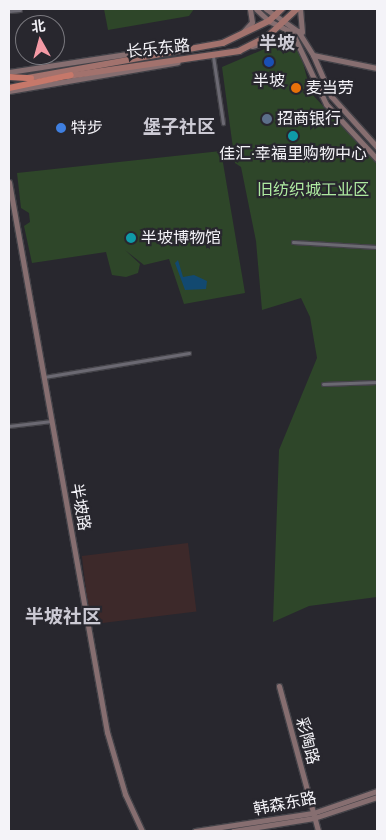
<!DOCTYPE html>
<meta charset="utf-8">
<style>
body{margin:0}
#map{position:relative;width:386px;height:840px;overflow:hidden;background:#28272e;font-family:Montserrat,"Noto Sans SC",sans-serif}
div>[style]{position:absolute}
.education>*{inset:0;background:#3d292a;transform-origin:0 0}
.green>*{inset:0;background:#2e4629}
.water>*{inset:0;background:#124970}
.roads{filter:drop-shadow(1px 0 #434248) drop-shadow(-1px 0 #434248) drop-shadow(0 1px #434248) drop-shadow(0 -1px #434248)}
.street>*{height:3px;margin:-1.5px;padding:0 1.5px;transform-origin:1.5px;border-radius:1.5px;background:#6b6972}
.secondary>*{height:5px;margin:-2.5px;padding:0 2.5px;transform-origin:2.5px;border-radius:2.5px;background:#866e70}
.primary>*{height:5.5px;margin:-2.75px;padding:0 2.75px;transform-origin:2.75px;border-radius:2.75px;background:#a2726d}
.highway>*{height:6px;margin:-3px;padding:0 3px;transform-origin:3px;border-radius:3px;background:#c6786a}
.dots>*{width:14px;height:14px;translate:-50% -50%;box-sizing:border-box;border:2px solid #28272e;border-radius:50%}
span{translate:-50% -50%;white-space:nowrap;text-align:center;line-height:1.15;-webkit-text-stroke:4.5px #28272e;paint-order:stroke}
.street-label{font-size:16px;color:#f4f3f8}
.poi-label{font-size:16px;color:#f4f3f8}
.left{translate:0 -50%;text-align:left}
.park-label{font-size:16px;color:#ade9a0}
.neighbourhood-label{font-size:18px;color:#cccad4;font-weight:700}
.quarter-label{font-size:19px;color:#cccad4;font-weight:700}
.frame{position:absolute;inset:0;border:10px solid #f4f3f8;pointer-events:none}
.north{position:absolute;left:15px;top:15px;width:50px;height:50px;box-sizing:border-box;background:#28272e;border:1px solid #7a797f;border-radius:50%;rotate:353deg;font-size:14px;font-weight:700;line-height:20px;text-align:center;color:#f4f3f8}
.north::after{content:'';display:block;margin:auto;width:18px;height:22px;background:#f49aa5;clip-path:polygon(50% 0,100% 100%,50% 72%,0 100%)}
</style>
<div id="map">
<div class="education">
<i style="left:188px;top:543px;width:69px;height:107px;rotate:83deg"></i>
</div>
<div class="green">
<i style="clip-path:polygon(104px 9px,194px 9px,189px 16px,108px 30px)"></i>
<i style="clip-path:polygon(281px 42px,294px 44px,302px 59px,311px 93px,377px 164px,377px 597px,309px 606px,273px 622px,279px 450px,317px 358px,310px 317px,301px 298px,262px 310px,256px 241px,241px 167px,235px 163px,222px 67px)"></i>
<i style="clip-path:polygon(221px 151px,245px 293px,184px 304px,169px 259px,144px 265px,125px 250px,140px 264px,138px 273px,126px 277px,112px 275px,106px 252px,32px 263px,24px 226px,30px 222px,29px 213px,21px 208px,17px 173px)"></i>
</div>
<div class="water">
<i style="clip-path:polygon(178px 260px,183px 277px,194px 275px,207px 281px,206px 289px,185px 290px,175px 263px)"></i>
</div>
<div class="roads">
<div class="street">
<i style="left:9px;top:11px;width:11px;rotate:-5deg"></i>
<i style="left:213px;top:56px;width:68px;rotate:81.5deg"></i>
<i style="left:293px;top:242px;width:84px;rotate:3.4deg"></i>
<i style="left:44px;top:377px;width:147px;rotate:-9.4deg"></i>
<i style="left:323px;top:384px;width:54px;rotate:-2.1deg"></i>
<i style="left:9px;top:426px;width:43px;rotate:-6.6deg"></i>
</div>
<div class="secondary">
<i style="left:256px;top:9px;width:18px;rotate:43deg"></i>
<i style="left:269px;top:21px;width:25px;rotate:26deg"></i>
<i style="left:292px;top:32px;width:80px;rotate:64.7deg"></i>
<i style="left:326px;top:104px;width:75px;rotate:47.2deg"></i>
<i style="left:266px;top:9px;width:39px;rotate:35deg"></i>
<i style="left:298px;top:31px;width:28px;rotate:58deg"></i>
<i style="left:313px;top:55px;width:45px;rotate:66.3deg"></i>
<i style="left:331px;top:96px;width:69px;rotate:48deg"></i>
<i style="left:300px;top:9px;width:23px;rotate:85deg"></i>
<i style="left:243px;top:32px;width:13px;rotate:-48deg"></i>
<i style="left:252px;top:22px;width:13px;rotate:-99deg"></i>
<i style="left:252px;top:46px;width:29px;rotate:-16deg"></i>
<i style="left:280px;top:38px;width:16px;rotate:11deg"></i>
<i style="left:313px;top:55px;width:65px;rotate:11.5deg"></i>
<i style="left:9px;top:72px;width:152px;rotate:-8.7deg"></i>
<i style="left:159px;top:49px;width:16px;rotate:4deg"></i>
<i style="left:9px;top:91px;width:171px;rotate:-9.7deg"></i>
<i style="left:9px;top:182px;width:559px;rotate:79.9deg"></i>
<i style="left:107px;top:732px;width:65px;rotate:73.8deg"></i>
<i style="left:125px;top:794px;width:41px;rotate:65.3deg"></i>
<i style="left:279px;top:686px;width:150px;rotate:74.9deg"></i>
<i style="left:195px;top:831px;width:119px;rotate:-8.7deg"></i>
<i style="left:313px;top:813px;width:68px;rotate:-19deg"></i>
<i style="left:233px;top:831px;width:82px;rotate:-9.1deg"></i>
<i style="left:314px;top:818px;width:66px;rotate:-18.4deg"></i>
</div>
<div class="primary">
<i style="left:68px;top:76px;width:173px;rotate:-8.3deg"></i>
<i style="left:239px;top:51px;width:31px;rotate:-27deg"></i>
<i style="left:267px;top:37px;width:41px;rotate:-43deg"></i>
<i style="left:28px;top:78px;width:198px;rotate:-10.2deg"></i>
<i style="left:223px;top:43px;width:51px;rotate:-25.6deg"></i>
<i style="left:269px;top:21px;width:18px;rotate:-43deg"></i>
</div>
<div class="highway">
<i style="left:9px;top:77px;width:22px;rotate:3deg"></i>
<i style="left:9px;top:88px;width:63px;rotate:-11.8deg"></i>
</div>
</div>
<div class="dots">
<i style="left:269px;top:62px;background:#1a4fb4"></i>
<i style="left:296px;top:88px;background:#e8710a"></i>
<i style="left:267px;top:119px;background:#5c6f8a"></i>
<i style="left:61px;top:128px;background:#3f7fe0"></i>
<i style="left:293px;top:136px;background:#0f9aa8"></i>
<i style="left:131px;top:238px;background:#0f9aa8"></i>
</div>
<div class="street-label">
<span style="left:158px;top:49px;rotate:-6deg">长乐东路</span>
<span style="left:80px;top:507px;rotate:80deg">半坡路</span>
<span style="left:307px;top:741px;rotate:75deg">彩陶路</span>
<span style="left:285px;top:804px;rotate:-11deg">韩森东路</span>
</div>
<div class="poi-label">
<span style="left:269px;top:81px">半坡</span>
<span class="left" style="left:306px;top:88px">麦当劳</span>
<span class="left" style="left:277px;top:119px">招商银行</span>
<span class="left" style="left:71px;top:128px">特步</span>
<span style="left:293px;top:154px">佳汇·幸福里购物中心</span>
<span class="left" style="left:141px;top:238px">半坡博物馆</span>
</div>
<div class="park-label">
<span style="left:313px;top:190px">旧纺织城工业区</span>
</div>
<div class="neighbourhood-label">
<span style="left:277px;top:43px">半坡</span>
<span style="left:179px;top:127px">堡子社区</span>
</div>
<div class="quarter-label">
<span style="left:63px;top:617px">半坡社区</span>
</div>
<div class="frame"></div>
<div class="north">北</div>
</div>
